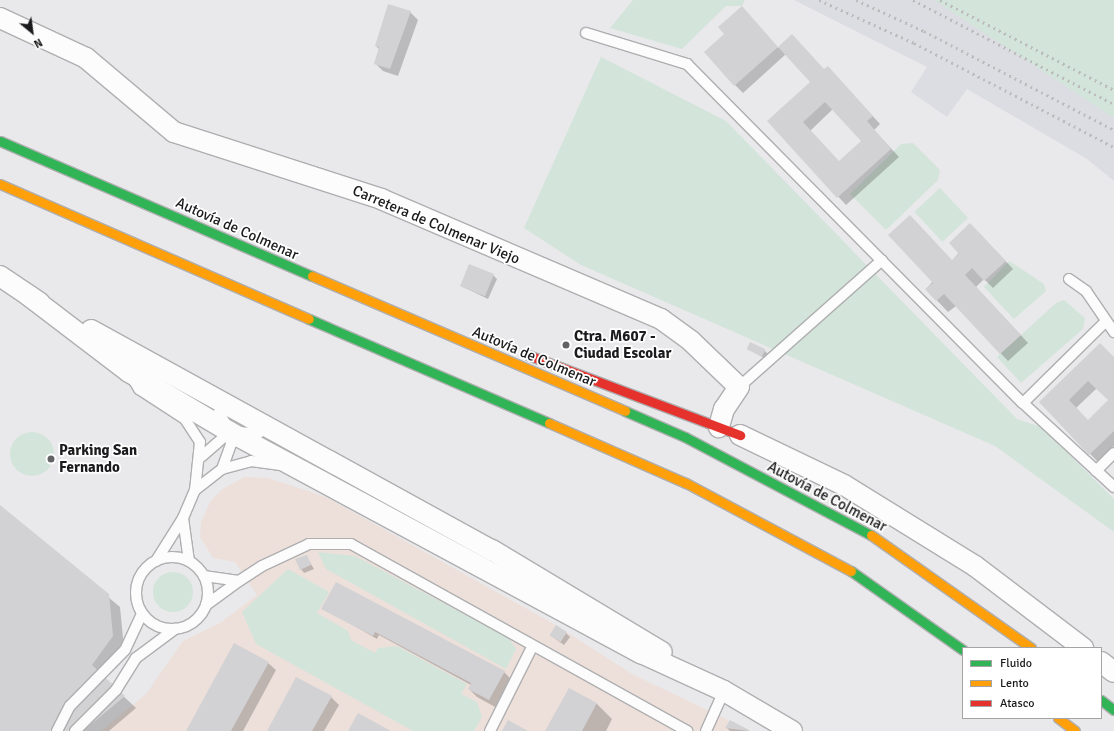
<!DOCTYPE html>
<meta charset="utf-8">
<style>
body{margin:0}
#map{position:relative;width:1114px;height:731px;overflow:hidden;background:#e9e9eb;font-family:Signika,sans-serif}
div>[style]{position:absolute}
.built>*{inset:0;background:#dcdce3}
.education>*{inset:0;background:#ede0db}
.green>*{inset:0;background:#d3e4da;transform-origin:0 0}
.round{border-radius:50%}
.shadow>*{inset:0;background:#0003}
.building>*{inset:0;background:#d2d1d3;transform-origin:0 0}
.roads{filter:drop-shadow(1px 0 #afafb1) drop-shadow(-1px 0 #afafb1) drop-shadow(0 1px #afafb1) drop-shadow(0 -1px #afafb1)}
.lane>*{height:10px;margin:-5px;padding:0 5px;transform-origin:5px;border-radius:5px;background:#fcfcfc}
.lane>.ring{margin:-5px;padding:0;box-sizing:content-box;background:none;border:10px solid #fcfcfc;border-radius:50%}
.street>*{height:20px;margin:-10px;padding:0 10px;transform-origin:10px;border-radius:10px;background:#fcfcfc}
.fast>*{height:9px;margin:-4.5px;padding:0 4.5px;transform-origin:4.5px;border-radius:4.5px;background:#30b455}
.slow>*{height:9px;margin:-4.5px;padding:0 4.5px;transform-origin:4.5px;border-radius:4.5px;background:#ff9f0a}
.jam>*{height:9px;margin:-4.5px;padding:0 4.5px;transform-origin:4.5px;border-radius:4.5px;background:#e5322d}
.rail>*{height:3px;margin-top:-1.5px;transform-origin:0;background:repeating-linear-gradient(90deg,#bcbcbd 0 2px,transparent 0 6px)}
.dots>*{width:11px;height:11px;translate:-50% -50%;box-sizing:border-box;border:2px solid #fff;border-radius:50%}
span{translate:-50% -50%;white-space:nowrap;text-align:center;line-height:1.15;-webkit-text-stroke:3.5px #fff;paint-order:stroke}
.street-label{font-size:15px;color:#1b1b1d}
.poi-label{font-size:15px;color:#1b1b1d;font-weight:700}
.left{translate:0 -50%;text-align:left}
.legend{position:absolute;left:962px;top:647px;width:140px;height:72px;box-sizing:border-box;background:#fff;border:1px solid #a4a4a5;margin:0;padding:5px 7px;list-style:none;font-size:12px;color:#1b1b1d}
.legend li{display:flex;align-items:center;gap:8px;height:20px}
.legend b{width:20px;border:1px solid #a4a4a5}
.north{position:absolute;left:12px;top:12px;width:40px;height:40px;-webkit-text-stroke:3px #fff;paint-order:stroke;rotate:151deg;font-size:11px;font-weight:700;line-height:16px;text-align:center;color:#1b1b1d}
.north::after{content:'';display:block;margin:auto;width:14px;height:18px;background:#1b1b1d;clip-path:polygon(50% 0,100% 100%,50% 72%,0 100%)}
</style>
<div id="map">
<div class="built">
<i style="clip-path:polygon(794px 0,981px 0,1114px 67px,1114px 181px,1087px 159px,967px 89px,947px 117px,911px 92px,927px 67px)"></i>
</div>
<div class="education">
<i style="clip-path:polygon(244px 477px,268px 478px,326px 497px,556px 625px,632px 674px,751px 731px,101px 731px,146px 694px,183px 641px,220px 623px,257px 595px,235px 562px,213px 558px,200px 537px,201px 522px,210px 502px,221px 490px)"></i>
</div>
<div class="green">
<i style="clip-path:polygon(633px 0,745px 0,742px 6px,726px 6px,682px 49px,610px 28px)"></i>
<i style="clip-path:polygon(934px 0,1114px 0,1114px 118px)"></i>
<i style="clip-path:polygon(601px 57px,726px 121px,1017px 419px,1041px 427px,1114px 499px,1114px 532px,995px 446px,581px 265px,524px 228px)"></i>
<i style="clip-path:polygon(913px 143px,940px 170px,938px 180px,886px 230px,850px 194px,901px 144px)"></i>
<i style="left:940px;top:188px;width:41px;height:35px;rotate:47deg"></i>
<i style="clip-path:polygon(1009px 261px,1044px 284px,1046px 291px,1014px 319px,984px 287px)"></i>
<i style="clip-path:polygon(1064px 300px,1085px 318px,1083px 329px,1021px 383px,997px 357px,1056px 303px)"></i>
<i class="round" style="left:10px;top:432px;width:44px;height:44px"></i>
<i style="clip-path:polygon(318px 552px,355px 556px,509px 638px,516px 649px,506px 669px,326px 569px)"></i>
<i style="clip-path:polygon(288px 569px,329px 592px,317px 613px,348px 631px,351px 640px,375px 653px,378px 648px,397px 646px,467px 684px,461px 694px,477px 702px,482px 717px,474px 731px,413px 731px,256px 644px,242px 612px)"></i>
<i class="round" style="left:153px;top:572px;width:40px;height:40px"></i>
</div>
<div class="shadow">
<i style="clip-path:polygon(410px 12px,418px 20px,398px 76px,383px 71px,375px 63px,379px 49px,376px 46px)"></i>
<i style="clip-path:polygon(evenodd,749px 16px,778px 48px,792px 35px,824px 70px,835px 75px,880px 124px,874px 130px,899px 157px,846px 205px,769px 121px,812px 82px,786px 54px,743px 93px,735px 85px,749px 16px,833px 109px,863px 141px,839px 162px,810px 131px,833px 109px)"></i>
<i style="clip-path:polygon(978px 232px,1013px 269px,993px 288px,984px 279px,976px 287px,1028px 343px,1008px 361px,956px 306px,948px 312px,926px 289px)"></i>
<i style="clip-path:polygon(493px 275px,497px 279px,488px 299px,461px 286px)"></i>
<i style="clip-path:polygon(748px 349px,764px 350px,768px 354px,766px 359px)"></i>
<i style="clip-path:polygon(evenodd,1114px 358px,1114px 446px,1098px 462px,1040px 402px,1114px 358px,1097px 388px,1109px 400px,1088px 421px,1076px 408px,1097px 388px)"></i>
<i style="clip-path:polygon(0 506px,120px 607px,124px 648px,103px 677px,136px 708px,109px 731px,0 731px)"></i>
<i style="clip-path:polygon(306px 556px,314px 569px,304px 573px,301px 569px)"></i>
<i style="clip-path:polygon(323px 608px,504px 672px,512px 680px,497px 708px,477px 697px,469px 689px,471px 685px,379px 635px,377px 639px)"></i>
<i style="clip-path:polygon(566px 633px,570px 637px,564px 645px,550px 635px)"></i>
<i style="clip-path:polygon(268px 663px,276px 670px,243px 731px,190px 731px)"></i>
<i style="clip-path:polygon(569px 689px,597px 704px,612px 719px,606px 731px,546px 731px)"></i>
<i style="clip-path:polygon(331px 697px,339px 705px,324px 731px,269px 731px)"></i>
<i style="clip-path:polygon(731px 721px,749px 731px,730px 731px,727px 728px)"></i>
</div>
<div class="building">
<i style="clip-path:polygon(388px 4px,411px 11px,390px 69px,374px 64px,379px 47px,375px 46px)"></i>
<i style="clip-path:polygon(evenodd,742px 6px,778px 47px,792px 34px,824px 69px,828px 66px,873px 116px,867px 121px,891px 149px,837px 198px,767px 121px,810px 82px,778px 47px,734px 86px,704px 52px,724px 34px,718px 27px,742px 6px,825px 102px,861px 141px,839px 161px,803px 122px,825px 102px)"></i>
<i style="clip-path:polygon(910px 215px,952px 260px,959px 254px,949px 243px,970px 223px,1006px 261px,984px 281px,972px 268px,965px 275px,1021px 335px,1000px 354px,944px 294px,936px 301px,925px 289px,933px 283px,888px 235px)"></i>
<i style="left:469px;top:264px;width:27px;height:24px;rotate:22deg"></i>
<i style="left:750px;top:342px;width:17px;height:8px;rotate:25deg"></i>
<i style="clip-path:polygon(evenodd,1100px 343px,1114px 357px,1114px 431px,1089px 455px,1039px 402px,1100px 343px,1088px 381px,1108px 400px,1088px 420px,1069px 400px,1088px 381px)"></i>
<i style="clip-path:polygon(0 505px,109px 594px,113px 636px,92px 665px,125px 696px,83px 731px,0 731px)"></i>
<i style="clip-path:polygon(307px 555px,311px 565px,300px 570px,295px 559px)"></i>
<i style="clip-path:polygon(336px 582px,505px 671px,489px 700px,468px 689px,471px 683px,375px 632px,373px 636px,321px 609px)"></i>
<i style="left:556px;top:625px;width:13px;height:12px;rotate:32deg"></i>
<i style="clip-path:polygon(234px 643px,269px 662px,231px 731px,186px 731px)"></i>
<i style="clip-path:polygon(296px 677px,332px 696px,312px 731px,267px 731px)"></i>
<i style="clip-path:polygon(569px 688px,597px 703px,582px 731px,545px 731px)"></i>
<i style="clip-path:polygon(358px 713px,391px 731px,348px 731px)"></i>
<i style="clip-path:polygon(508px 720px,528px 731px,502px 731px)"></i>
<i style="clip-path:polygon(730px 720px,749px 730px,749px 731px,725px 728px)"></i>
</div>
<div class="roads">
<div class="lane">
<i style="left:586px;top:33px;width:106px;rotate:17.1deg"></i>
<i style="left:687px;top:64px;width:477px;rotate:45.3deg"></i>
<i style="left:1023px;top:403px;width:124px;rotate:42.7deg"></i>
<i style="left:1069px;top:279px;width:21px;rotate:35deg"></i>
<i style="left:1086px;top:291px;width:50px;rotate:55.7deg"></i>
<i style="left:133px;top:379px;width:12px;rotate:59deg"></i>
<i style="left:139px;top:389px;width:55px;rotate:33.1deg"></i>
<i style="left:185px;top:419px;width:27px;rotate:57deg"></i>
<i style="left:200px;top:442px;width:48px;rotate:95.9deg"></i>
<i style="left:195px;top:490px;width:34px;rotate:-38deg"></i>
<i style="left:222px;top:469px;width:27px;rotate:-70deg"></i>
<i style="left:231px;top:444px;width:12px;rotate:-95deg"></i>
<i style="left:230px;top:432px;width:23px;rotate:-119deg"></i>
<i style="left:739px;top:387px;width:191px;rotate:-41.6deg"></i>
<i style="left:1023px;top:403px;width:115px;rotate:-44.6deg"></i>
<i style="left:201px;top:457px;width:38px;rotate:-41deg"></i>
<i style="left:230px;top:432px;width:29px;rotate:2deg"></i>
<i style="left:222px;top:469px;width:30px;rotate:-15deg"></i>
<i style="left:251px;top:461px;width:28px;rotate:8deg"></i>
<i style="left:1096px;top:471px;width:25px;rotate:-45deg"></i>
<i style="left:183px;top:518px;width:30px;rotate:-67deg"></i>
<i class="ring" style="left:136px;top:557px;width:62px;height:62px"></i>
<i style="left:156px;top:561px;width:51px;rotate:-57.9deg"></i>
<i style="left:183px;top:518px;width:43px;rotate:82.1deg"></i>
<i style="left:204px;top:576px;width:35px;rotate:8deg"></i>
<i style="left:239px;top:581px;width:41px;rotate:144deg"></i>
<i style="left:239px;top:581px;width:27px;rotate:-33deg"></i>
<i style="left:262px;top:566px;width:52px;rotate:-25.1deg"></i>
<i style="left:309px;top:544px;width:42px"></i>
<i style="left:351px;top:544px;width:385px;rotate:29.1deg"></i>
<i style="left:57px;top:731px;width:28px;rotate:-63deg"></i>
<i style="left:70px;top:706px;width:78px;rotate:-45.5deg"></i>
<i style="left:125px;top:650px;width:40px;rotate:-65deg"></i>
<i style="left:75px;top:731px;width:58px;rotate:-45deg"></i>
<i style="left:116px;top:690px;width:38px;rotate:-58deg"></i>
<i style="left:136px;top:658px;width:49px;rotate:-36.6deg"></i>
<i style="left:490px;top:731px;width:94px;rotate:-63.4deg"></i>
<i style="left:706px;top:731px;width:44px;rotate:-65.8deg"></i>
</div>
<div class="street">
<i style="left:0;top:18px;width:95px;rotate:24.9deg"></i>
<i style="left:86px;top:58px;width:115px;rotate:40.1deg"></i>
<i style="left:174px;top:132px;width:218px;rotate:17.9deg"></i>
<i style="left:381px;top:199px;width:305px;rotate:23.2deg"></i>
<i style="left:661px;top:319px;width:37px;rotate:36deg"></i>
<i style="left:691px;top:341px;width:66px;rotate:43.8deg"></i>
<i style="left:739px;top:387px;width:27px;rotate:124deg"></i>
<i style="left:724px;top:409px;width:19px;rotate:106deg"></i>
<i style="left:0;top:276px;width:48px;rotate:34deg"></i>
<i style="left:28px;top:295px;width:127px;rotate:37.3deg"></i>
<i style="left:129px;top:372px;width:117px;rotate:30.7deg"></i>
<i style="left:230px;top:432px;width:467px;rotate:28.3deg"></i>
<i style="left:641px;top:653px;width:91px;rotate:24.6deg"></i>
<i style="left:724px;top:691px;width:79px;rotate:30.5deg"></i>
<i style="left:91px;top:330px;width:457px;rotate:28.8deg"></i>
<i style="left:492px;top:550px;width:198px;rotate:31deg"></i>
<i style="left:740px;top:435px;width:115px;rotate:25.7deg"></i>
<i style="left:844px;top:485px;width:154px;rotate:31.7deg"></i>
<i style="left:975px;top:566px;width:136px;rotate:37.2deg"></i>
<i style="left:1101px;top:662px;width:16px;rotate:38deg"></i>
</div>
<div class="fast">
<i style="left:0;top:141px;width:340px;rotate:23.4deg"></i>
<i style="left:309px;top:319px;width:262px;rotate:23.4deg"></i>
<i style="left:625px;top:411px;width:65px;rotate:23.4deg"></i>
<i style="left:685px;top:437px;width:210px;rotate:27.8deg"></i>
<i style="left:851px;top:571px;width:137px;rotate:35.2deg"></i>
<i style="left:1101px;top:700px;width:16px;rotate:38deg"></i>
</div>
<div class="slow">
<i style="left:0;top:184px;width:337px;rotate:23.6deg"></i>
<i style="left:312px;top:276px;width:341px;rotate:23.3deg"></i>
<i style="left:549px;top:423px;width:150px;rotate:23.7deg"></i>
<i style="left:686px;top:483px;width:187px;rotate:28.1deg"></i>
<i style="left:871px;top:535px;width:196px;rotate:35.2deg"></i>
<i style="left:1058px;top:718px;width:21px;rotate:37deg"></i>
</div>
<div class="jam">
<i style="left:528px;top:355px;width:227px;rotate:20.7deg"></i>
</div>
</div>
<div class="rail">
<i style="left:819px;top:0;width:104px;rotate:24.4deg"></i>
<i style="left:914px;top:43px;width:225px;rotate:27.5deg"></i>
<i style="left:856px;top:0;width:75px;rotate:24.5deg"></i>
<i style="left:924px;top:31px;width:214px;rotate:27.5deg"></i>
<i style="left:913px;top:0;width:226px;rotate:27.4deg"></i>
<i style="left:940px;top:0;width:196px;rotate:27.3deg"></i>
</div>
<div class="dots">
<i style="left:566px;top:345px;background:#636365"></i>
<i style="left:51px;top:459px;background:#636365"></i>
</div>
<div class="street-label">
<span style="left:436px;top:225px;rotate:23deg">Carretera de Colmenar Viejo</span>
<span style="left:237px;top:229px;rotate:24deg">Autovía de Colmenar</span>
<span style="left:534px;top:357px;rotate:23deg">Autovía de Colmenar</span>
<span style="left:827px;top:497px;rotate:28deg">Autovía de Colmenar</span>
</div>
<div class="poi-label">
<span class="left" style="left:574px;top:345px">Ctra. M607 -<br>Ciudad Escolar</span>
<span class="left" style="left:59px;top:459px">Parking San<br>Fernando</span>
</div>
<ul class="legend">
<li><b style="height:5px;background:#30b455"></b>Fluido</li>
<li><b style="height:5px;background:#ff9f0a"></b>Lento</li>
<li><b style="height:5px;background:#e5322d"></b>Atasco</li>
</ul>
<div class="north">N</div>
</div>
